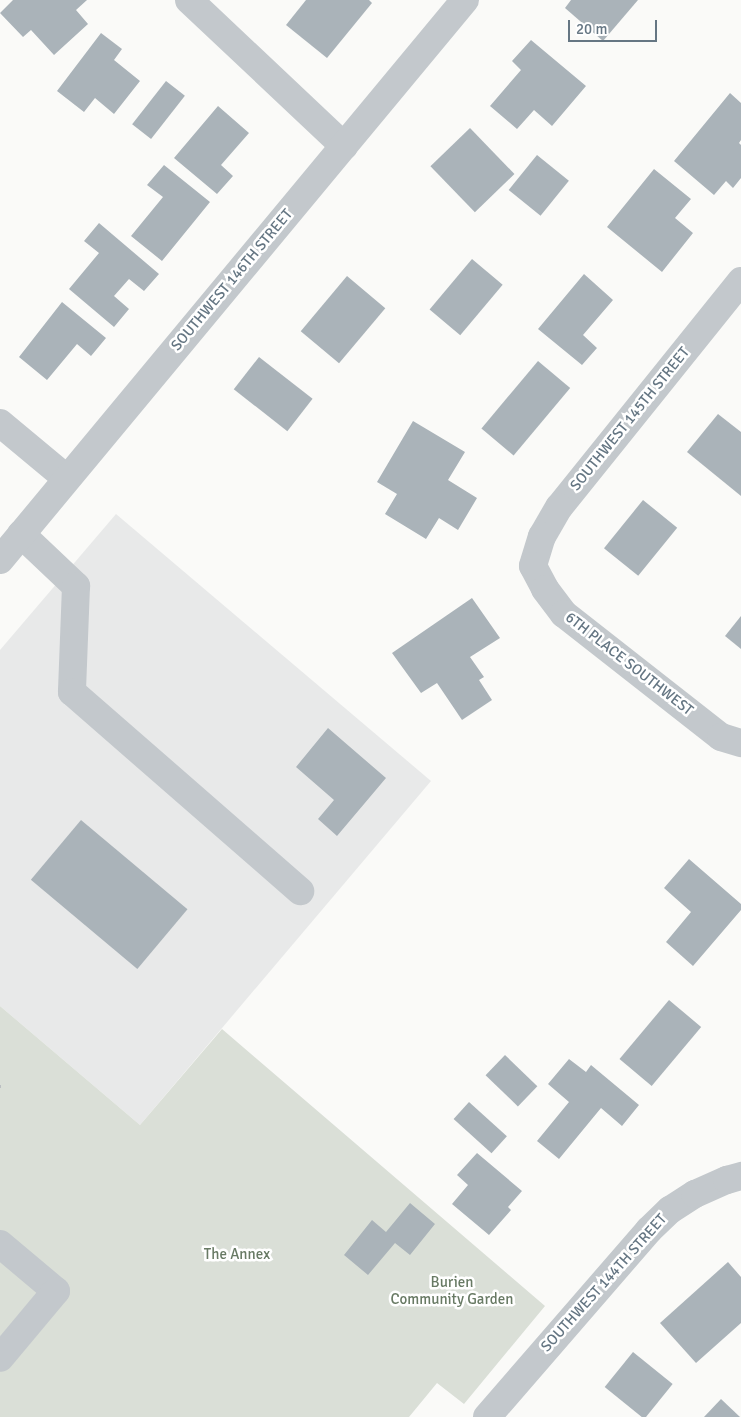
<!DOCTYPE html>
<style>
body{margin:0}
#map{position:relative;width:741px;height:1417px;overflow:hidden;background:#fafaf8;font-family:Signika,sans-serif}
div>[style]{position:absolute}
.built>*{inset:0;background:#e8e9e9}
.green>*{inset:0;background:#dadfd7}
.building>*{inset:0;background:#aab3b9;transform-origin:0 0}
.path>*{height:3px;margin-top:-1.5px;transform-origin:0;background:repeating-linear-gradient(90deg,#bbbfc2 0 2.5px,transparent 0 5px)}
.minor>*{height:28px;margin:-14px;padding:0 14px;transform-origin:14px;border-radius:14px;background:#c3c8cc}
span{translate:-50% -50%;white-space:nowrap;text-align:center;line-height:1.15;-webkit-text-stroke:5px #fff;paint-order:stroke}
.street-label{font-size:15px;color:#657683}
.park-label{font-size:15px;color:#687a64}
.scale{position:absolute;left:568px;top:20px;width:89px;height:22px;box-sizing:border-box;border:2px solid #657683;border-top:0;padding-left:6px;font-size:15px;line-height:18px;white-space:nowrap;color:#657683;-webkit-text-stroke:4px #fff;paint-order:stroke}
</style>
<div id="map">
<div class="built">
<i style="clip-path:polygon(116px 514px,431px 781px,140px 1125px,0 1006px,0 650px)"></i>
</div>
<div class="green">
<i style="clip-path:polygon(0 1006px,140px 1125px,222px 1029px,545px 1306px,464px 1404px,437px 1383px,409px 1417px,0 1417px)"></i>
</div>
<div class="building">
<i style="clip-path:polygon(13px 0,87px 0,76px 10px,88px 24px,54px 55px,31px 30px,23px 37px,0 13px)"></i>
<i style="clip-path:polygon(306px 0,369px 0,372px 3px,327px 58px,286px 25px)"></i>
<i style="clip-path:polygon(571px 0,638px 0,603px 41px,565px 8px)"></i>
<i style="clip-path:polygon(101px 33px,122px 49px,114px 60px,140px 81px,114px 114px,95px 98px,84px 112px,57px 91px)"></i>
<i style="clip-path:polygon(531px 40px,586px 86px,552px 126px,534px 110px,517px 129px,490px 106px,521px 70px,512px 61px)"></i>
<i style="left:166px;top:81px;width:24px;height:55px;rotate:38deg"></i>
<i style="clip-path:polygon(730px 93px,741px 103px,741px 140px,739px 143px,741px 145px,741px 178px,733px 188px,726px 181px,714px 195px,674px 161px)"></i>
<i style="clip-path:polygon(218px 106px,249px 133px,221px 165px,233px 176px,217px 194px,174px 158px)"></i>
<i style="left:470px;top:128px;width:64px;height:55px;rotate:46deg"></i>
<i style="left:537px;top:155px;width:41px;height:45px;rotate:39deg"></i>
<i style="clip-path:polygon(164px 165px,210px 202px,162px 261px,131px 236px,163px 197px,147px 185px)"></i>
<i style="clip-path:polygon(654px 169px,691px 199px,675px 218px,693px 233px,662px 272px,607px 227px)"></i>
<i style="clip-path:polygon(99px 223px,159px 274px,144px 291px,129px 279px,114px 296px,129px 309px,114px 327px,69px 289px,99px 253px,84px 241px)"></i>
<i style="left:472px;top:259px;width:40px;height:66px;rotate:40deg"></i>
<i style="clip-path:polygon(584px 274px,613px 300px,583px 335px,597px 348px,582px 365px,538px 329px)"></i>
<i style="left:347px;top:276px;width:50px;height:72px;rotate:40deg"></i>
<i style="clip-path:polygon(62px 302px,106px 338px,91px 356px,77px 344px,47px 380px,19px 357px)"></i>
<i style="left:259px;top:357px;width:68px;height:41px;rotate:38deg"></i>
<i style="left:538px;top:361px;width:42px;height:88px;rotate:40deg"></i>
<i style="clip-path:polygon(718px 414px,741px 432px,741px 496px,687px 452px)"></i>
<i style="clip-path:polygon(413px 421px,465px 452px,448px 480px,477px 498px,458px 530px,439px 518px,426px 539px,385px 514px,397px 494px,377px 482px)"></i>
<i style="left:643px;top:500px;width:44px;height:62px;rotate:39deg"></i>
<i style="clip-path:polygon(472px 598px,500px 638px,470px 657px,484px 677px,479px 680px,492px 700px,462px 720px,437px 683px,421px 693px,392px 653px)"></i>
<i style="clip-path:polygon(741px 616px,741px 649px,725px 636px)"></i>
<i style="clip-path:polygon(328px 728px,386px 778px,337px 836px,318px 819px,334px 800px,296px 767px)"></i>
<i style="left:81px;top:820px;width:139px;height:78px;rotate:40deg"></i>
<i style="clip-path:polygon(689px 859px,741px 904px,741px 910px,693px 966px,666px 942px,691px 912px,664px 888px)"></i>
<i style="left:669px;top:1000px;width:42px;height:77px;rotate:40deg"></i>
<i style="left:505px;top:1055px;width:45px;height:28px;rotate:44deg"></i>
<i style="clip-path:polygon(569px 1059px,586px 1072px,591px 1065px,639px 1105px,622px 1126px,601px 1108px,559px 1159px,537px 1141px,569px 1102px,548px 1084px)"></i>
<i style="left:469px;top:1102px;width:51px;height:23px;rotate:42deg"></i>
<i style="clip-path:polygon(477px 1153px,522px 1191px,508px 1207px,511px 1210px,489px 1235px,452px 1204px,468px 1185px,457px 1175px)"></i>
<i style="clip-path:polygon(410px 1203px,435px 1224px,410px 1255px,395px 1243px,368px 1275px,344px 1255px,372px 1220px,386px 1232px)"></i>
<i style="clip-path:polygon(728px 1262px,741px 1277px,741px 1323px,696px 1363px,660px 1323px)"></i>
<i style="left:633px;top:1352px;width:51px;height:45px;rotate:39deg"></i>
<i style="clip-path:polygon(721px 1399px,740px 1417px,704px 1417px)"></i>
</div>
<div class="path">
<i style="left:0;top:1086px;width:1px"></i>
</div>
<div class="minor">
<i style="left:189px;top:0;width:213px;rotate:43.3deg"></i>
<i style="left:741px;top:281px;width:290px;rotate:128.8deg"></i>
<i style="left:559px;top:507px;width:34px;rotate:120deg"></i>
<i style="left:542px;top:536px;width:31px;rotate:107deg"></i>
<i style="left:533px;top:566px;width:26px;rotate:62deg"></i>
<i style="left:545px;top:589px;width:31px;rotate:53deg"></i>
<i style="left:564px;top:614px;width:199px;rotate:38.1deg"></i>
<i style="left:721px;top:737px;width:21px;rotate:17deg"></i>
<i style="left:0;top:423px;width:86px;rotate:39.8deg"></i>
<i style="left:21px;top:534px;width:76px;rotate:43.4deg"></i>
<i style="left:76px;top:586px;width:106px;rotate:92.2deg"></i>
<i style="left:72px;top:692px;width:303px;rotate:41.1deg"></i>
<i style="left:0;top:560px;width:728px;rotate:-50.3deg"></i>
<i style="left:0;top:1244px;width:73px;rotate:40deg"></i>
<i style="left:56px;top:1291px;width:87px;rotate:129.9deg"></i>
<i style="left:487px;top:1417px;width:247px;rotate:-49.1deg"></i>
<i style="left:649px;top:1230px;width:29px;rotate:-44deg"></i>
<i style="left:670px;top:1210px;width:30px;rotate:-33deg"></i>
<i style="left:695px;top:1194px;width:35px;rotate:-24deg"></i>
<i style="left:727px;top:1180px;width:15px;rotate:-16deg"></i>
</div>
<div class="street-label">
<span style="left:232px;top:280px;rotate:-50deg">SOUTHWEST 146TH STREET</span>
<span style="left:630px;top:419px;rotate:-51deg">SOUTHWEST 145TH STREET</span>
<span style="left:629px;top:664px;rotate:38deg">6TH PLACE SOUTHWEST</span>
<span style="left:604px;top:1283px;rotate:-48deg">SOUTHWEST 144TH STREET</span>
</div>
<div class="park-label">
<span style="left:237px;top:1255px">The Annex</span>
<span style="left:452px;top:1291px">Burien<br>Community Garden</span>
</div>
<div class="scale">20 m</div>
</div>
